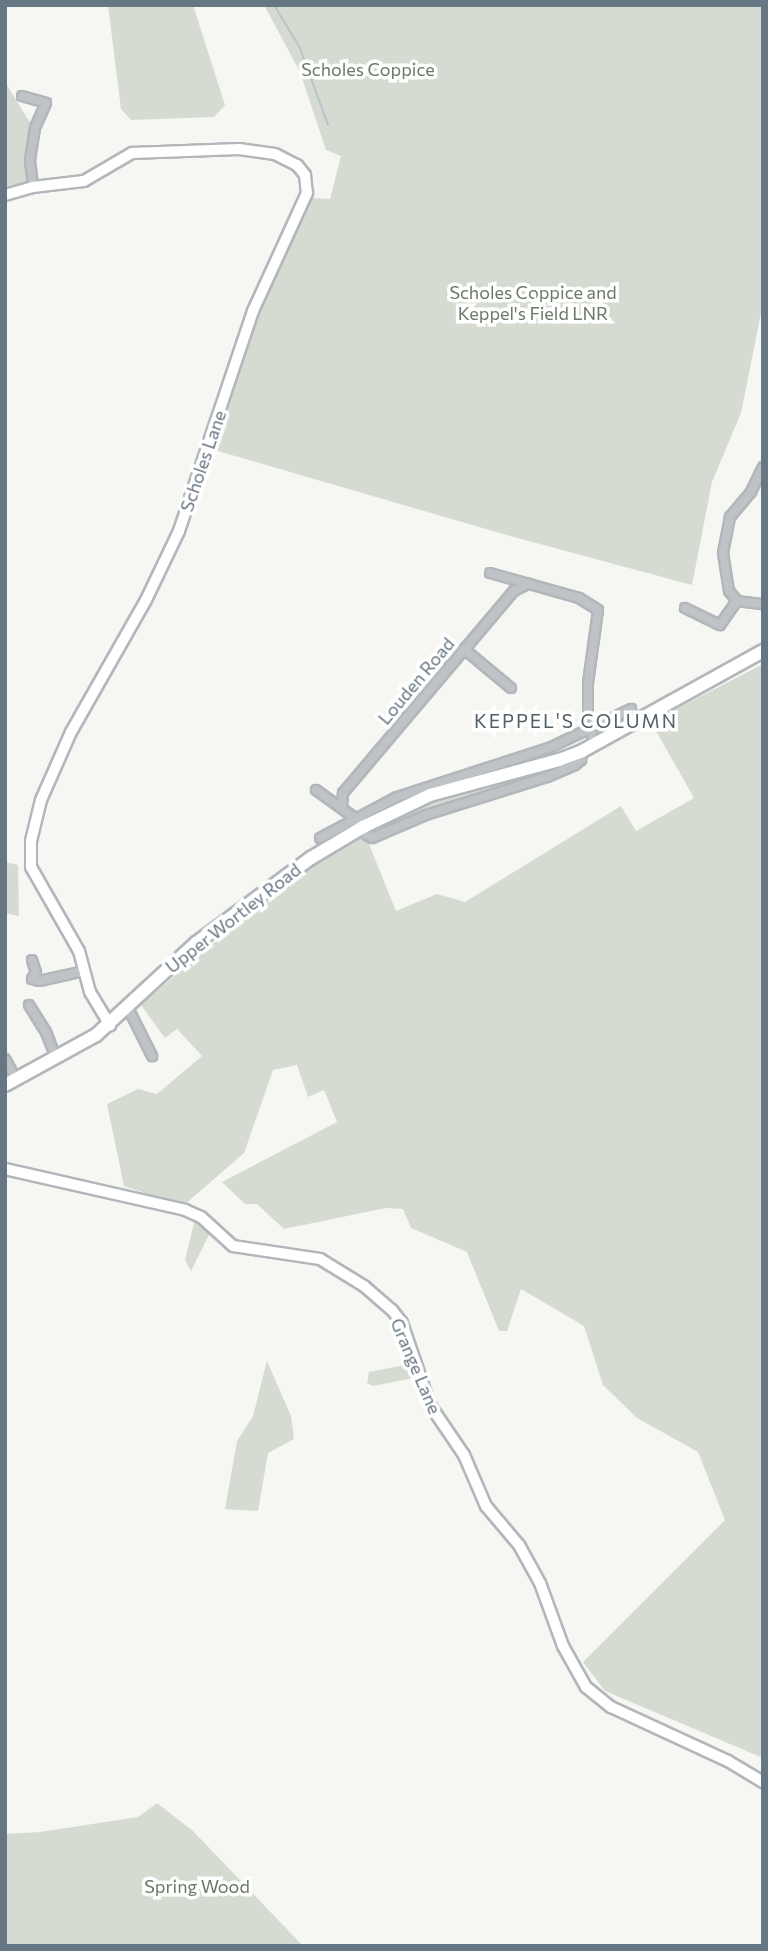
<!DOCTYPE html>
<style>
body{margin:0}
#map{position:relative;width:768px;height:1951px;overflow:hidden;background:#f6f6f3;font-family:Commissioner,sans-serif}
div>[style]{position:absolute}
.green>*{inset:0;background:#d6dbd2}
.stream>*{height:2px;margin:-1px;padding:0 1px;transform-origin:1px;border-radius:1px;background:#b8c4c8}
.roads{filter:drop-shadow(2px 0 #b1b7bb) drop-shadow(-2px 0 #b1b7bb) drop-shadow(0 2px #b1b7bb) drop-shadow(0 -2px #b1b7bb)}
.street>*{height:8px;margin:-4px;padding:0 4px;transform-origin:4px;border-radius:4px;background:#bfc3c6}
.secondary>*{height:10px;margin:-5px;padding:0 5px;transform-origin:5px;border-radius:5px;background:#fff}
.primary>*{height:12px;margin:-6px;padding:0 6px;transform-origin:6px;border-radius:6px;background:#fff}
span{translate:-50% -50%;white-space:nowrap;text-align:center;line-height:1.15;-webkit-text-stroke:7px #fff;paint-order:stroke}
.park-label{font-size:18px;color:#6a7a65}
.street-label{font-size:18px;color:#667783}
.neighbourhood-label{font-size:19px;color:#546068;letter-spacing:2px}
.frame{position:absolute;inset:0;border:7px solid #667783;pointer-events:none}
</style>
<div id="map">
<div class="green">
<i style="clip-path:polygon(108px 5px,193px 5px,225px 105px,214px 117px,131px 120px,121px 109px)"></i>
<i style="clip-path:polygon(264px 5px,763px 5px,763px 303px,741px 413px,712px 482px,692px 585px,510px 536px,211px 449px,253px 327px,312px 198px,330px 199px,341px 156px,326px 150px,300px 72px)"></i>
<i style="clip-path:polygon(5px 82px,31px 124px,29px 182px,5px 189px)"></i>
<i style="clip-path:polygon(763px 664px,763px 1758px,605px 1691px,583px 1662px,725px 1520px,698px 1452px,637px 1418px,603px 1385px,584px 1326px,521px 1289px,507px 1331px,499px 1331px,467px 1252px,411px 1228px,403px 1209px,386px 1208px,284px 1229px,257px 1204px,245px 1204px,222px 1182px,337px 1122px,324px 1090px,308px 1097px,297px 1065px,273px 1070px,244px 1153px,183px 1206px,124px 1186px,107px 1104px,138px 1089px,157px 1094px,202px 1056px,177px 1029px,165px 1038px,141px 1005px,201px 953px,311px 866px,361px 838px,369px 844px,396px 911px,437px 894px,465px 902px,621px 806px,636px 831px,694px 798px,651px 722px)"></i>
<i style="clip-path:polygon(568px 763px,518px 783px,439px 806px,375px 832px,368px 829px,411px 806px)"></i>
<i style="clip-path:polygon(5px 862px,18px 865px,19px 916px,5px 913px)"></i>
<i style="clip-path:polygon(195px 1219px,211px 1231px,191px 1271px,185px 1260px)"></i>
<i style="clip-path:polygon(267px 1361px,291px 1416px,294px 1439px,268px 1453px,258px 1511px,225px 1509px,237px 1441px,253px 1416px)"></i>
<i style="clip-path:polygon(410px 1364px,413px 1378px,373px 1386px,367px 1383px,369px 1372px)"></i>
<i style="clip-path:polygon(157px 1803px,193px 1831px,303px 1946px,5px 1946px,5px 1834px,40px 1832px,138px 1817px)"></i>
</div>
<div class="stream">
<i style="left:274px;top:5px;width:50px;rotate:58.8deg"></i>
<i style="left:300px;top:48px;width:82px;rotate:70deg"></i>
</div>
<div class="roads">
<div class="street">
<i style="left:22px;top:96px;width:25px;rotate:16deg"></i>
<i style="left:46px;top:103px;width:27px;rotate:114deg"></i>
<i style="left:35px;top:128px;width:33px;rotate:99deg"></i>
<i style="left:30px;top:161px;width:26px;rotate:83deg"></i>
<i style="left:763px;top:467px;width:28px;rotate:116deg"></i>
<i style="left:751px;top:492px;width:33px;rotate:130deg"></i>
<i style="left:730px;top:517px;width:37px;rotate:101deg"></i>
<i style="left:723px;top:553px;width:38px;rotate:81deg"></i>
<i style="left:729px;top:591px;width:13px;rotate:51deg"></i>
<i style="left:737px;top:601px;width:26px;rotate:7deg"></i>
<i style="left:490px;top:573px;width:92px;rotate:15.7deg"></i>
<i style="left:579px;top:598px;width:22px;rotate:32deg"></i>
<i style="left:598px;top:610px;width:74px;rotate:97.8deg"></i>
<i style="left:588px;top:683px;width:31px;rotate:90deg"></i>
<i style="left:588px;top:714px;width:31px;rotate:79deg"></i>
<i style="left:685px;top:608px;width:39px;rotate:26deg"></i>
<i style="left:720px;top:625px;width:29px;rotate:-55deg"></i>
<i style="left:464px;top:649px;width:61px;rotate:39.7deg"></i>
<i style="left:316px;top:790px;width:48px;rotate:35.7deg"></i>
<i style="left:355px;top:818px;width:21px;rotate:55deg"></i>
<i style="left:367px;top:835px;width:6px;rotate:31deg"></i>
<i style="left:372px;top:838px;width:59px;rotate:-23.1deg"></i>
<i style="left:426px;top:815px;width:127px;rotate:-17.4deg"></i>
<i style="left:547px;top:777px;width:30px;rotate:-23deg"></i>
<i style="left:575px;top:765px;width:8px;rotate:-40deg"></i>
<i style="left:581px;top:760px;width:9px;rotate:-84deg"></i>
<i style="left:342px;top:807px;width:14px;rotate:-86deg"></i>
<i style="left:343px;top:793px;width:265px;rotate:-49.8deg"></i>
<i style="left:514px;top:591px;width:16px;rotate:-27deg"></i>
<i style="left:320px;top:838px;width:87px;rotate:-28deg"></i>
<i style="left:397px;top:797px;width:160px;rotate:-17.9deg"></i>
<i style="left:549px;top:748px;width:91px;rotate:-25.4deg"></i>
<i style="left:32px;top:960px;width:13px;rotate:72deg"></i>
<i style="left:36px;top:972px;width:8px;rotate:120deg"></i>
<i style="left:32px;top:979px;width:7px;rotate:16deg"></i>
<i style="left:39px;top:981px;width:46px;rotate:-12.5deg"></i>
<i style="left:29px;top:1005px;width:32px;rotate:58deg"></i>
<i style="left:46px;top:1032px;width:28px;rotate:69deg"></i>
<i style="left:128px;top:1008px;width:54px;rotate:63.4deg"></i>
<i style="left:5px;top:1059px;width:23px;rotate:61deg"></i>
</div>
<div class="secondary">
<i style="left:5px;top:195px;width:29px;rotate:-16deg"></i>
<i style="left:33px;top:187px;width:51px;rotate:-6.7deg"></i>
<i style="left:84px;top:181px;width:56px;rotate:-30.3deg"></i>
<i style="left:132px;top:153px;width:107px;rotate:-2.1deg"></i>
<i style="left:239px;top:149px;width:36px;rotate:8deg"></i>
<i style="left:275px;top:154px;width:25px;rotate:27deg"></i>
<i style="left:297px;top:165px;width:13px;rotate:51deg"></i>
<i style="left:305px;top:175px;width:18px;rotate:84deg"></i>
<i style="left:307px;top:193px;width:130px;rotate:114.6deg"></i>
<i style="left:253px;top:311px;width:232px;rotate:108.6deg"></i>
<i style="left:179px;top:531px;width:76px;rotate:115.6deg"></i>
<i style="left:146px;top:600px;width:152px;rotate:119.6deg"></i>
<i style="left:71px;top:732px;width:74px;rotate:113.8deg"></i>
<i style="left:41px;top:800px;width:42px;rotate:103.7deg"></i>
<i style="left:31px;top:841px;width:26px;rotate:90deg"></i>
<i style="left:31px;top:867px;width:97px;rotate:60.3deg"></i>
<i style="left:79px;top:951px;width:42px;rotate:75deg"></i>
<i style="left:90px;top:992px;width:39px;rotate:59deg"></i>
<i style="left:5px;top:1169px;width:185px;rotate:12.8deg"></i>
<i style="left:185px;top:1210px;width:17px;rotate:24deg"></i>
<i style="left:201px;top:1217px;width:43px;rotate:42.2deg"></i>
<i style="left:233px;top:1246px;width:88px;rotate:8.5deg"></i>
<i style="left:320px;top:1259px;width:52px;rotate:31.5deg"></i>
<i style="left:364px;top:1286px;width:37px;rotate:41deg"></i>
<i style="left:392px;top:1310px;width:16px;rotate:52deg"></i>
<i style="left:402px;top:1323px;width:87px;rotate:71.1deg"></i>
<i style="left:430px;top:1405px;width:60px;rotate:55.8deg"></i>
<i style="left:464px;top:1455px;width:56px;rotate:66.7deg"></i>
<i style="left:486px;top:1506px;width:51px;rotate:49.8deg"></i>
<i style="left:519px;top:1545px;width:43px;rotate:61.1deg"></i>
<i style="left:540px;top:1583px;width:67px;rotate:69.9deg"></i>
<i style="left:563px;top:1646px;width:47px;rotate:60.7deg"></i>
<i style="left:586px;top:1687px;width:32px;rotate:39deg"></i>
<i style="left:611px;top:1707px;width:129px;rotate:24.8deg"></i>
<i style="left:728px;top:1761px;width:41px;rotate:31deg"></i>
</div>
<div class="primary">
<i style="left:5px;top:1085px;width:104px;rotate:-28.8deg"></i>
<i style="left:96px;top:1035px;width:136px;rotate:-42.6deg"></i>
<i style="left:196px;top:943px;width:143px;rotate:-36.5deg"></i>
<i style="left:311px;top:858px;width:61px;rotate:-30.8deg"></i>
<i style="left:363px;top:827px;width:74px;rotate:-25.5deg"></i>
<i style="left:430px;top:795px;width:134px;rotate:-15.2deg"></i>
<i style="left:559px;top:760px;width:25px;rotate:-21deg"></i>
<i style="left:582px;top:751px;width:207px;rotate:-28.9deg"></i>
</div>
</div>
<div class="park-label">
<span style="left:368px;top:69px">Scholes Coppice</span>
<span style="left:533px;top:303px">Scholes Coppice and<br>Keppel's Field LNR</span>
<span style="left:197px;top:1886px">Spring Wood</span>
</div>
<div class="street-label">
<span style="left:203px;top:461px;rotate:-71deg">Scholes Lane</span>
<span style="left:416px;top:681px;rotate:-50deg">Louden Road</span>
<span style="left:233px;top:918px;rotate:-38deg">Upper Wortley Road</span>
<span style="left:416px;top:1366px;rotate:67deg">Grange Lane</span>
</div>
<div class="neighbourhood-label">
<span style="left:576px;top:721px">KEPPEL'S COLUMN</span>
</div>
<div class="frame"></div>
</div>
